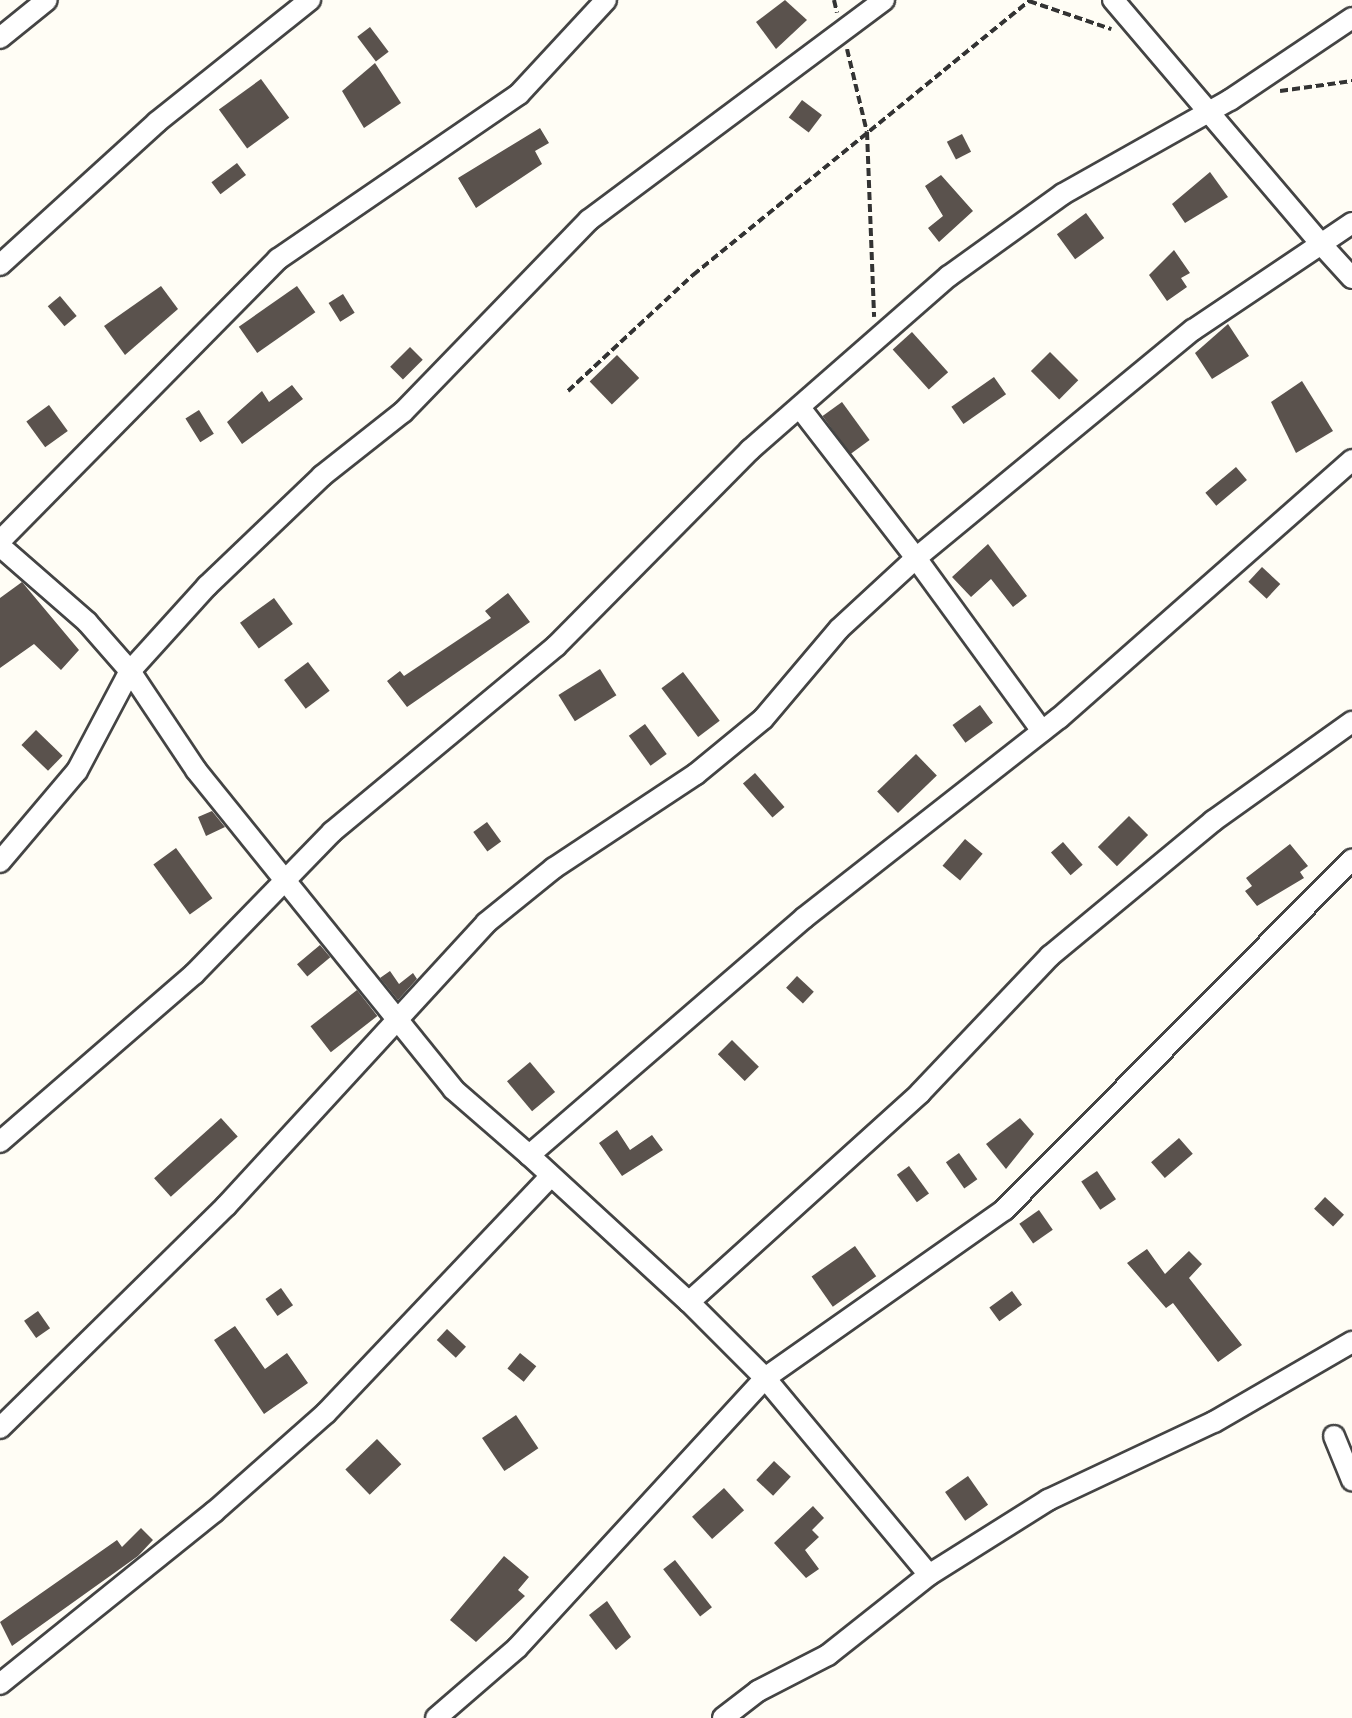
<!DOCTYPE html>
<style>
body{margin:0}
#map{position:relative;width:1352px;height:1718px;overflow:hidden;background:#fffdf5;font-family:Literata,serif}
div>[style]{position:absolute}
.building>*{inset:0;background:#5a524d;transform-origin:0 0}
.path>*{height:4px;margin-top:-2px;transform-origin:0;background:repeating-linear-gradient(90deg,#333 0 8px,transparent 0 12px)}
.roads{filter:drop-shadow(2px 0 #444) drop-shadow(-2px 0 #444) drop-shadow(0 2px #444) drop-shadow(0 -2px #444)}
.minor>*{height:20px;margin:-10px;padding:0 10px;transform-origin:10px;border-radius:10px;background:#fff}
span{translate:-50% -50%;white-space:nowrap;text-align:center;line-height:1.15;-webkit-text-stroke:8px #fff;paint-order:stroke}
</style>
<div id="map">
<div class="building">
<i style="clip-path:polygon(785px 0,807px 20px,776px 49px,756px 22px)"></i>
<i style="left:370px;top:27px;width:31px;height:16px;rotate:53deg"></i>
<i style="clip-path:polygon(375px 63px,401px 103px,364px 128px,342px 91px)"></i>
<i style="left:261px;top:79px;width:48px;height:52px;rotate:54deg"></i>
<i style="left:802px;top:100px;width:25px;height:22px;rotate:37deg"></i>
<i style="clip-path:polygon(540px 128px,549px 143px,535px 151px,542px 164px,476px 208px,458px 178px)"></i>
<i style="left:962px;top:134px;width:20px;height:17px;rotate:63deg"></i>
<i style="left:237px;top:163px;width:15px;height:32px;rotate:53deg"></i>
<i style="clip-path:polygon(1210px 172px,1228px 197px,1185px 223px,1172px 204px)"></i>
<i style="clip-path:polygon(941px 175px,973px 211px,939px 242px,928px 228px,943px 216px,925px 186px)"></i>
<i style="left:1086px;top:213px;width:31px;height:36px;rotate:54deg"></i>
<i style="clip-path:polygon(1174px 250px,1190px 273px,1181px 278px,1187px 287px,1167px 301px,1149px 275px)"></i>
<i style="clip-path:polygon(161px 286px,178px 309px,125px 355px,104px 326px)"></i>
<i style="left:297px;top:286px;width:32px;height:71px;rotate:55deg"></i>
<i style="left:343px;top:294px;width:22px;height:17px;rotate:58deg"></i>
<i style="left:60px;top:296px;width:26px;height:16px;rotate:50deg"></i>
<i style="clip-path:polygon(1228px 324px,1249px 356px,1212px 379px,1195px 353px)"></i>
<i style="left:912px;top:332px;width:54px;height:26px;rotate:48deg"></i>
<i style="left:410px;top:347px;width:18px;height:28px;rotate:45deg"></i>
<i style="left:1050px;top:352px;width:40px;height:27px;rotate:45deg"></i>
<i style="left:617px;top:355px;width:32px;height:38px;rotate:46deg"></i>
<i style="left:994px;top:377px;width:21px;height:52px;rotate:55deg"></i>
<i style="clip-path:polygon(1302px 381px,1333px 431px,1296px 453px,1271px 402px)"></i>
<i style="clip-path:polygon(292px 385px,303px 399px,242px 444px,227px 422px,262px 391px,269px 402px)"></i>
<i style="left:842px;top:402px;width:47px;height:24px;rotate:54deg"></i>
<i style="left:49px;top:405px;width:32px;height:28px;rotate:54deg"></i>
<i style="left:199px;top:410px;width:28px;height:16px;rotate:58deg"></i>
<i style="left:1236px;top:467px;width:17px;height:40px;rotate:50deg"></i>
<i style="clip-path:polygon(988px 544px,1027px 596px,1013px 607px,991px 579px,971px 597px,952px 577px)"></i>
<i style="left:1262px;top:567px;width:25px;height:20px;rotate:43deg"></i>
<i style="clip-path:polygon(22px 582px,79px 650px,61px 670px,34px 644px,0 668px,0 598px)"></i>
<i style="clip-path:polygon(508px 593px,530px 622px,407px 707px,387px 681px,400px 671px,404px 676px,491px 618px,485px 611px)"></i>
<i style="left:274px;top:598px;width:32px;height:42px;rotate:54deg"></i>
<i style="left:308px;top:662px;width:36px;height:30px;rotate:53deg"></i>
<i style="left:600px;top:669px;width:31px;height:49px;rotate:58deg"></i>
<i style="left:683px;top:672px;width:61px;height:27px;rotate:53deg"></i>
<i style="left:980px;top:705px;width:22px;height:34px;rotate:54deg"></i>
<i style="left:645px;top:724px;width:37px;height:20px;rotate:54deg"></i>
<i style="left:36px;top:730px;width:37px;height:21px;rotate:44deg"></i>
<i style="left:916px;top:754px;width:30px;height:54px;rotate:46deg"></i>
<i style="left:755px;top:773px;width:45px;height:16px;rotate:49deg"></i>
<i style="clip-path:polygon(212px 811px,225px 827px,206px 836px,198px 817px)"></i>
<i style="left:1129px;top:816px;width:27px;height:44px;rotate:45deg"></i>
<i style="left:487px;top:822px;width:24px;height:17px;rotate:54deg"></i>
<i style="left:965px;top:839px;width:23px;height:35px;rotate:40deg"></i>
<i style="left:1063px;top:842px;width:30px;height:16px;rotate:49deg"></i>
<i style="clip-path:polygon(1290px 844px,1308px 866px,1300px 872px,1304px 878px,1257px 906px,1245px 891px,1252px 886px,1246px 878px)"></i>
<i style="left:176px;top:848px;width:62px;height:28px;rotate:54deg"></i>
<i style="left:320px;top:945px;width:16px;height:30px;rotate:50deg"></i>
<i style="clip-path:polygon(390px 971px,399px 984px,413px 973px,417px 979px,398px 1000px,380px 978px)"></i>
<i style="left:797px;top:976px;width:23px;height:16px;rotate:43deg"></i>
<i style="left:357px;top:990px;width:33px;height:59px;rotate:52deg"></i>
<i style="left:732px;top:1040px;width:38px;height:20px;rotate:45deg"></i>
<i style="left:530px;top:1062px;width:39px;height:30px;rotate:50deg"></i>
<i style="left:221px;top:1118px;width:25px;height:90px;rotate:48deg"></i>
<i style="clip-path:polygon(1020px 1118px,1034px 1134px,1006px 1169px,986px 1144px)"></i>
<i style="clip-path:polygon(617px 1130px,630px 1150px,652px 1135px,663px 1150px,622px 1176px,599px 1143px)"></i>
<i style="left:1179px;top:1138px;width:21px;height:37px;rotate:49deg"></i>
<i style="left:959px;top:1153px;width:32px;height:16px;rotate:55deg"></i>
<i style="left:909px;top:1166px;width:34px;height:15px;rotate:54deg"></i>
<i style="left:1097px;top:1171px;width:34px;height:19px;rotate:56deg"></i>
<i style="left:1325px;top:1197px;width:26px;height:16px;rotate:43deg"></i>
<i style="left:1039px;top:1210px;width:24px;height:24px;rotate:55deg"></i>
<i style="left:855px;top:1246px;width:37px;height:53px;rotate:55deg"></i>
<i style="clip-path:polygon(1147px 1249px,1165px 1274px,1189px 1251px,1202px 1264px,1189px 1278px,1242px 1345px,1218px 1362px,1173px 1303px,1166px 1308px,1127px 1263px)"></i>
<i style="left:281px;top:1288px;width:21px;height:19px;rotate:55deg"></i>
<i style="left:1012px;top:1291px;width:17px;height:28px;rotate:54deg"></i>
<i style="left:38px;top:1311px;width:21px;height:17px;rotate:55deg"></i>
<i style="clip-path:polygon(235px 1326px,265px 1369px,287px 1353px,308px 1383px,264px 1414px,214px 1340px)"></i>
<i style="left:447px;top:1329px;width:26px;height:15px;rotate:43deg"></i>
<i style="left:520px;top:1353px;width:21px;height:20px;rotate:39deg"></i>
<i style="left:516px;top:1415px;width:40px;height:41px;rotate:56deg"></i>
<i style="left:377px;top:1439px;width:35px;height:44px;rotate:46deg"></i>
<i style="left:774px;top:1461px;width:23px;height:26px;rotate:43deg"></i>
<i style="left:968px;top:1476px;width:35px;height:28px;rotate:55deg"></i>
<i style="left:724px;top:1488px;width:30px;height:43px;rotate:48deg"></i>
<i style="clip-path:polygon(813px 1506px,824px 1518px,812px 1530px,819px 1537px,805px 1550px,819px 1569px,806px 1578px,774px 1543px)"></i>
<i style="clip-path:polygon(141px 1528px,153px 1540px,138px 1556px,12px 1646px,0 1622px,117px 1540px,122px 1547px)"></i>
<i style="clip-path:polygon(504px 1556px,529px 1577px,518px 1590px,525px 1596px,476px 1642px,450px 1620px)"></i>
<i style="left:675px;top:1560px;width:60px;height:15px;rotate:52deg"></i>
<i style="clip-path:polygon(607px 1601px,631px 1637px,616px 1650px,589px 1615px)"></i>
</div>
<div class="path">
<i style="left:834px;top:0;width:13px;rotate:77deg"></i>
<i style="left:1029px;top:1px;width:87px;rotate:18.9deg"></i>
<i style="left:847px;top:49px;width:85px;rotate:76.5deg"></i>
<i style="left:867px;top:132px;width:185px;rotate:87.8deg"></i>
<i style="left:1280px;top:91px;width:73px;rotate:-7.9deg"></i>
<i style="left:568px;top:391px;width:171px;rotate:-42.9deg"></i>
<i style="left:693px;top:275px;width:435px;rotate:-39.2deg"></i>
</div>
<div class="roads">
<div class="minor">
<i style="left:0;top:38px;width:60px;rotate:-39deg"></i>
<i style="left:1352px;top:223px;width:37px;rotate:146deg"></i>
<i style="left:1321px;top:244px;width:46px;rotate:47.6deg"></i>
<i style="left:0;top:265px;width:212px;rotate:-42.3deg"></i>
<i style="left:157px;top:122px;width:196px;rotate:-38.6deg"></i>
<i style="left:1352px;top:460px;width:390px;rotate:138.6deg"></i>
<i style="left:1059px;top:718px;width:324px;rotate:141.9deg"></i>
<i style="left:804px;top:918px;width:363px;rotate:139.2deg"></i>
<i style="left:529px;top:1155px;width:217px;rotate:42.6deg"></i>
<i style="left:689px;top:1302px;width:312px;rotate:-42.1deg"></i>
<i style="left:920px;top:1093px;width:189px;rotate:-46.5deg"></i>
<i style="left:1050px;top:956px;width:212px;rotate:-39.6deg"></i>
<i style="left:1213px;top:821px;width:171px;rotate:-35.5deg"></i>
<i style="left:0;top:541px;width:396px;rotate:-45.4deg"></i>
<i style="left:278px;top:259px;width:292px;rotate:-34.4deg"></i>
<i style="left:519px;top:94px;width:128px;rotate:-47.2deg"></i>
<i style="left:0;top:546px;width:116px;rotate:41.1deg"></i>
<i style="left:87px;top:622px;width:65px;rotate:48.7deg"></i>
<i style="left:130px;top:671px;width:119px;rotate:56.3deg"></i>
<i style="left:196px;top:770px;width:410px;rotate:51.1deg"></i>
<i style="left:453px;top:1089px;width:101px;rotate:41deg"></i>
<i style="left:1042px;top:731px;width:214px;rotate:-126.1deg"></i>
<i style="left:916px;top:558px;width:359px;rotate:-39.5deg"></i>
<i style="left:1193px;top:330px;width:154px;rotate:-33.9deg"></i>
<i style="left:1321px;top:244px;width:321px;rotate:-130.4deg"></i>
<i style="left:0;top:862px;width:119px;rotate:-49.8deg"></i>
<i style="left:77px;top:771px;width:113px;rotate:-62.1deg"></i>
<i style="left:130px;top:671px;width:115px;rotate:-47.8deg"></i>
<i style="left:207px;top:586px;width:159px;rotate:-43.7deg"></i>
<i style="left:322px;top:476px;width:103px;rotate:-38.3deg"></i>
<i style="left:403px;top:412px;width:267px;rotate:-45.9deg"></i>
<i style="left:589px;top:220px;width:368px;rotate:-36.7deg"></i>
<i style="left:0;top:1142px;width:257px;rotate:-40.9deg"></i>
<i style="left:194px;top:974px;width:198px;rotate:-45.8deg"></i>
<i style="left:332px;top:832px;width:291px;rotate:-39.7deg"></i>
<i style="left:556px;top:646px;width:276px;rotate:-45.3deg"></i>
<i style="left:750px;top:450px;width:264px;rotate:-41.2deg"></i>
<i style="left:949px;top:276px;width:140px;rotate:-35.7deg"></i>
<i style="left:1063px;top:194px;width:192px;rotate:-29.4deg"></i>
<i style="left:1230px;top:100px;width:147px;rotate:-33.9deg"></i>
<i style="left:689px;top:1302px;width:107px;rotate:45deg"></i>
<i style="left:765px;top:1378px;width:292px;rotate:-35.1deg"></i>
<i style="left:1004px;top:1210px;width:494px;rotate:-45.2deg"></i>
<i style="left:0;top:1428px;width:317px;rotate:-44.5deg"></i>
<i style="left:226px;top:1206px;width:384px;rotate:-47.4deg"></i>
<i style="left:486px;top:923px;width:87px;rotate:-39deg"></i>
<i style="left:554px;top:868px;width:170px;rotate:-33.5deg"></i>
<i style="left:696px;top:774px;width:87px;rotate:-39.4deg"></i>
<i style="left:763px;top:719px;width:118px;rotate:-49.8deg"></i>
<i style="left:839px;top:629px;width:105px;rotate:-42.7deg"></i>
<i style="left:916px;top:558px;width:190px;rotate:-127.7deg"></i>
<i style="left:1334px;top:1436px;width:48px;rotate:67.8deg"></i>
<i style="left:0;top:1684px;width:275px;rotate:-38.8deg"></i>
<i style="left:214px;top:1512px;width:149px;rotate:-41.5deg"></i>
<i style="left:326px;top:1413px;width:324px;rotate:-46.5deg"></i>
<i style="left:436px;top:1718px;width:107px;rotate:-40.8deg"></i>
<i style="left:517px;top:1648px;width:367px;rotate:-47.4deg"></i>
<i style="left:765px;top:1378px;width:256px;rotate:50.2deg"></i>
<i style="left:723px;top:1718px;width:44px;rotate:-37.6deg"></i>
<i style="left:758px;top:1691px;width:79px;rotate:-27.2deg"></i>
<i style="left:828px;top:1655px;width:129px;rotate:-38.4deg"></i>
<i style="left:929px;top:1575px;width:141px;rotate:-32.2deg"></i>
<i style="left:1048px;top:1500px;width:183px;rotate:-25.2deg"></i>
<i style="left:1214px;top:1422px;width:160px;rotate:-30.1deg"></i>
</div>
</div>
</div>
